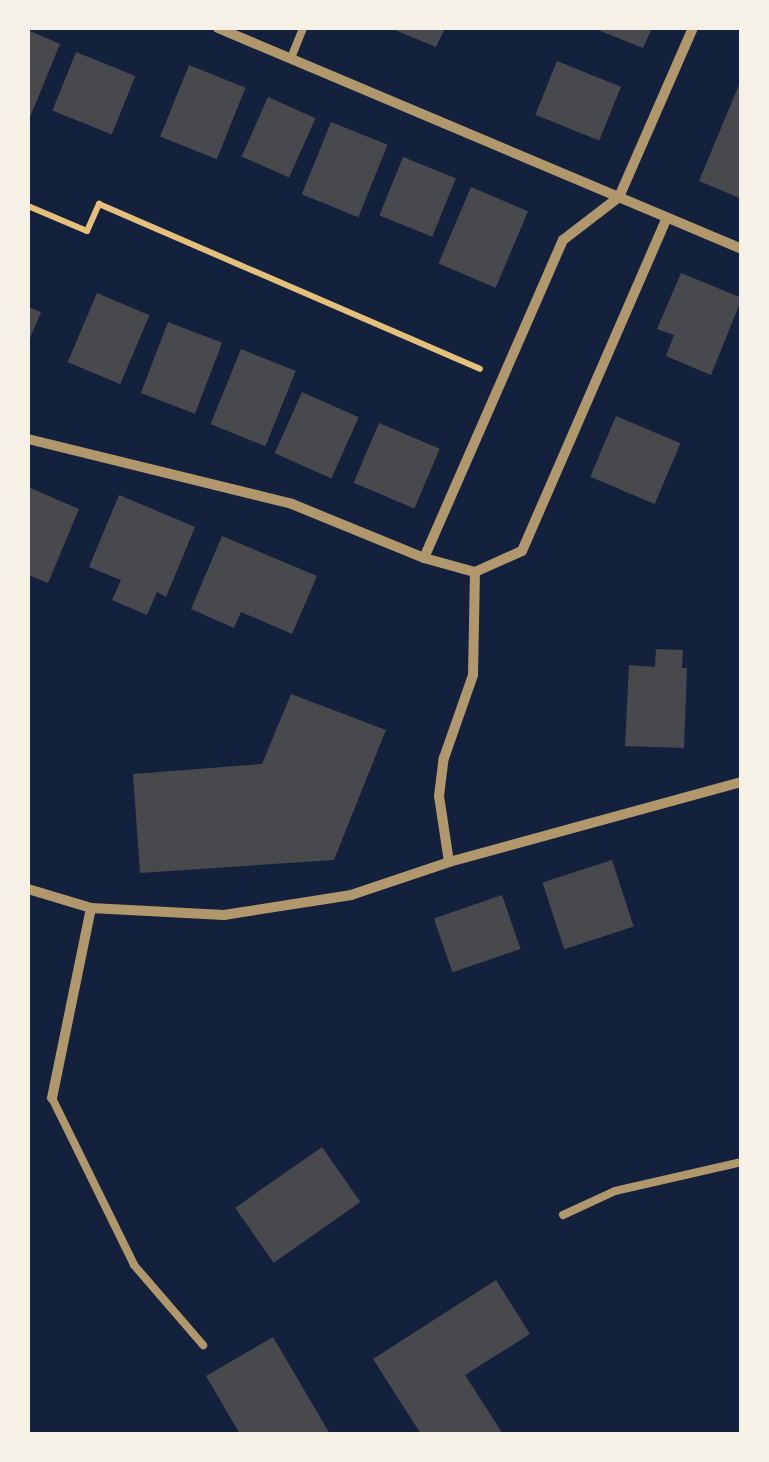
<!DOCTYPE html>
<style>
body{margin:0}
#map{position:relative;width:769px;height:1462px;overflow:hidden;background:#14213d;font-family:"Crimson Pro",serif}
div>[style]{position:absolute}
.building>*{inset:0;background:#48494c;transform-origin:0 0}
.path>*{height:6px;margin:-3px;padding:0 3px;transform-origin:3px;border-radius:3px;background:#e5c07b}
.service>*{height:8px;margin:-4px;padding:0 4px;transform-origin:4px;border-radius:4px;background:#b1986c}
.minor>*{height:10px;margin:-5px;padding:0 5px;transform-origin:5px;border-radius:5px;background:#b1986c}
span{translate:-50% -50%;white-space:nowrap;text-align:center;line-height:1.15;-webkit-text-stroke:9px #f6f1e7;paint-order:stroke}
.frame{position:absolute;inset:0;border:30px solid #f6f1e7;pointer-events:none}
</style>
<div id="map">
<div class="building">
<i style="clip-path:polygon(390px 28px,445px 28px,436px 47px)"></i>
<i style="clip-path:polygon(593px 28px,652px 28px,643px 48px)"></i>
<i style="clip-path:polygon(28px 30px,60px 44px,28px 122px)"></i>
<i style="left:76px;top:52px;width:64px;height:63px;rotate:22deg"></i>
<i style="left:557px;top:61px;width:69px;height:58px;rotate:22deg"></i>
<i style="left:189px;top:65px;width:61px;height:77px;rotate:22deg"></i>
<i style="clip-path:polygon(741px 80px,742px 80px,742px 199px,699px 181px)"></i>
<i style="left:268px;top:97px;width:52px;height:65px;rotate:24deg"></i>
<i style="left:331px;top:122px;width:61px;height:78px;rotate:22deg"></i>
<i style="left:403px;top:157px;width:57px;height:63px;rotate:22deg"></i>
<i style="left:471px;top:187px;width:62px;height:83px;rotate:23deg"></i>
<i style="clip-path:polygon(681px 273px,742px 298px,711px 375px,666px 356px,674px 335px,657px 329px)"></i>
<i style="left:97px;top:293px;width:57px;height:75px;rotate:23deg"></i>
<i style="clip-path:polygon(28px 307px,41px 312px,28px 343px)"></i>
<i style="left:168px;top:322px;width:58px;height:76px;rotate:21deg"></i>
<i style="left:241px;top:349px;width:59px;height:81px;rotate:22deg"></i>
<i style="left:302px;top:392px;width:62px;height:67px;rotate:24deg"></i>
<i style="left:616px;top:416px;width:70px;height:66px;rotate:23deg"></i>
<i style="left:379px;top:423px;width:66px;height:65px;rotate:23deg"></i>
<i style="clip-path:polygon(28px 487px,79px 509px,48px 583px,28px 575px)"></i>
<i style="clip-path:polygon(119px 495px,195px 527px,166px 597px,157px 592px,147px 615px,112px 600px,121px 580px,89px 567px)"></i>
<i style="clip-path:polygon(222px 536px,317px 576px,292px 634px,241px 612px,234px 628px,191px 609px)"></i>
<i style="clip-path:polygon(656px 649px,683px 650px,682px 668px,687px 668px,684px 748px,625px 746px,629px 665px,655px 667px)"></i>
<i style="clip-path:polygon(291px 694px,386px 730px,334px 860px,140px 873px,133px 774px,262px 764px)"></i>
<i style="left:612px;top:860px;width:70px;height:73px;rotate:72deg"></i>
<i style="left:502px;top:895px;width:57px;height:72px;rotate:71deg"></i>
<i style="left:322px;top:1147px;width:67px;height:106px;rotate:55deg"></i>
<i style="clip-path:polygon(496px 1280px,530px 1334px,465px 1375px,503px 1434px,421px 1434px,373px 1359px)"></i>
<i style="clip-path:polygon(273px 1337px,330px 1434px,240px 1434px,206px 1376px)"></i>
</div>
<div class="path">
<i style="left:28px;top:206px;width:64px;rotate:23deg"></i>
<i style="left:87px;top:231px;width:30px;rotate:-66deg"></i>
<i style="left:99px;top:204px;width:415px;rotate:23.4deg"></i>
</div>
<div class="service">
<i style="left:291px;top:58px;width:32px;rotate:-68deg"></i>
<i style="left:52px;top:1098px;width:186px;rotate:63.8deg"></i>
<i style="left:134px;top:1265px;width:106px;rotate:49.2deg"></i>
<i style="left:563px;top:1215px;width:57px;rotate:-24.8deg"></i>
<i style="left:615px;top:1191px;width:130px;rotate:-12.9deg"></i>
</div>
<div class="minor">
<i style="left:218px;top:28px;width:569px;rotate:22.87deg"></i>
<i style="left:28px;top:439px;width:272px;rotate:13.8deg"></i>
<i style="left:292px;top:504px;width:143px;rotate:22.2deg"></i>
<i style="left:424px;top:558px;width:347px;rotate:-66.4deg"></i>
<i style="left:563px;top:240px;width:71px;rotate:-37.5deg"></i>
<i style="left:619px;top:197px;width:184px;rotate:-66.4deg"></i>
<i style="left:424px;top:558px;width:53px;rotate:15.4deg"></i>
<i style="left:475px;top:572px;width:51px;rotate:-24.1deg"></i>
<i style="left:522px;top:551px;width:363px;rotate:-66.5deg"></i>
<i style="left:449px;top:862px;width:67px;rotate:-98.6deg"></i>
<i style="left:439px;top:796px;width:38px;rotate:-83deg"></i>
<i style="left:444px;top:758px;width:88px;rotate:-70.7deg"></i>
<i style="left:473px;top:675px;width:103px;rotate:-88.9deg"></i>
<i style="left:28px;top:889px;width:66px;rotate:16.8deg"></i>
<i style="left:91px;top:908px;width:133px;rotate:3deg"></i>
<i style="left:224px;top:915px;width:129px;rotate:-8.9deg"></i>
<i style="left:351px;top:895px;width:103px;rotate:-18.6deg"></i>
<i style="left:449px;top:862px;width:304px;rotate:-15.3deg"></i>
<i style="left:52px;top:1098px;width:194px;rotate:-78.4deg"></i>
</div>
<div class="frame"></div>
</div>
